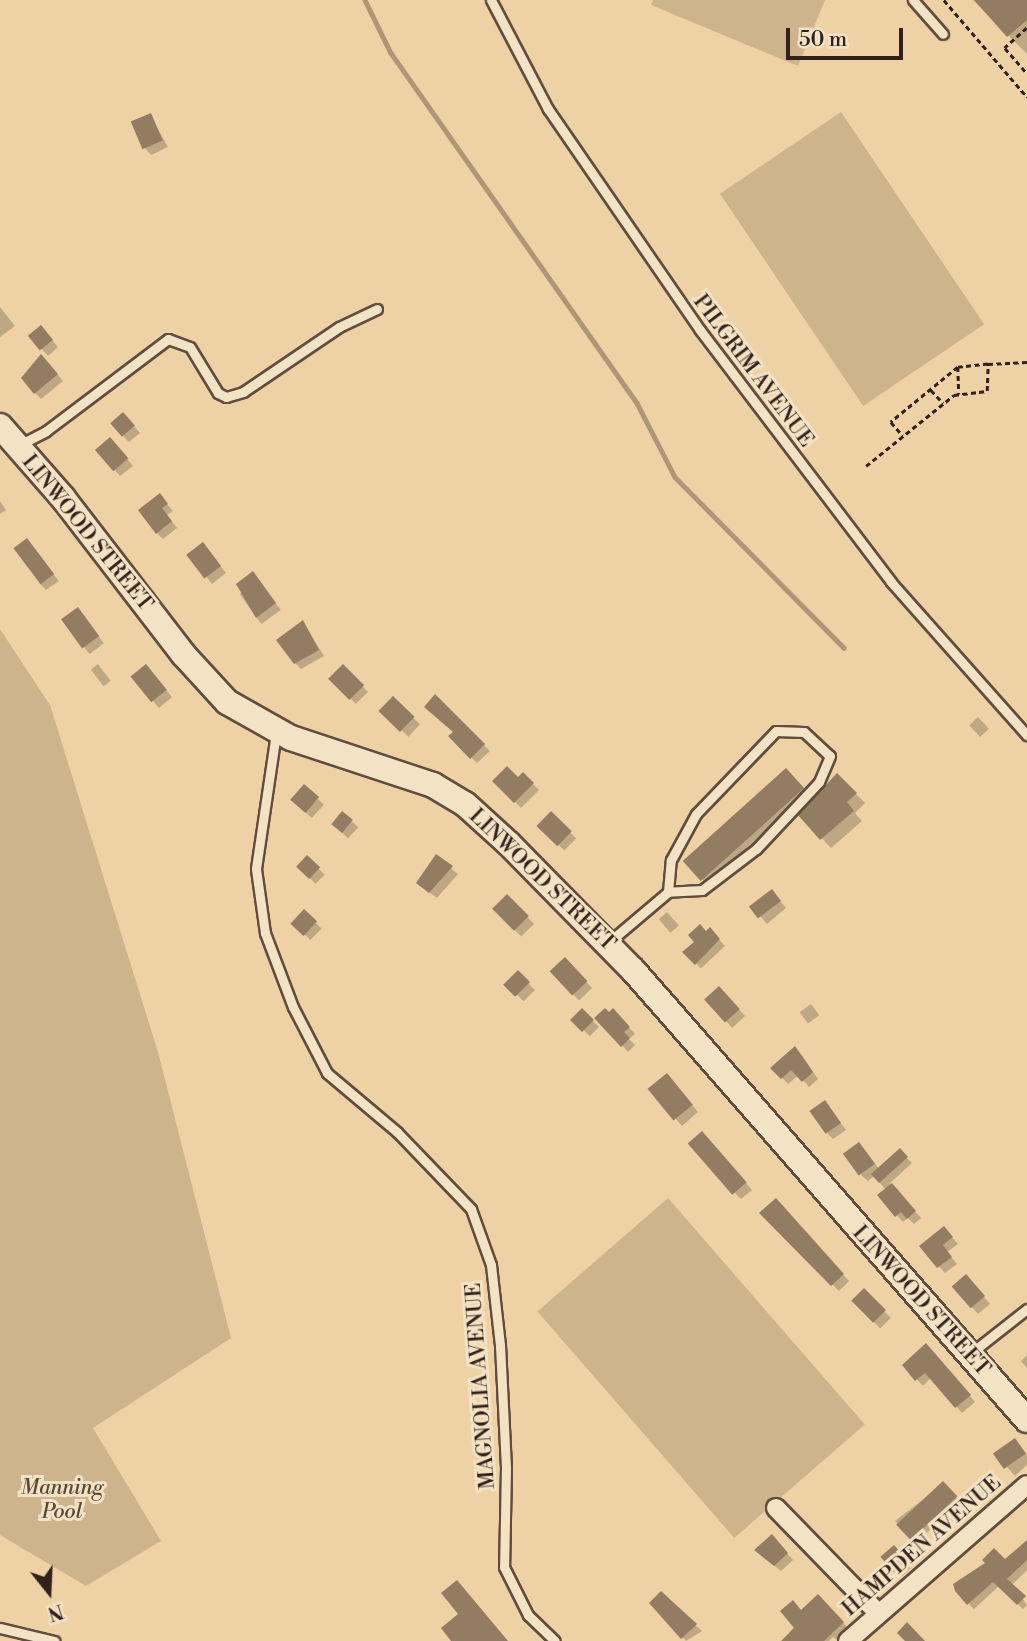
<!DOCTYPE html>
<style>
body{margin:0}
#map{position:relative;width:1027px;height:1641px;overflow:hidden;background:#eed2a5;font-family:"Libre Bodoni",serif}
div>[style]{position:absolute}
.green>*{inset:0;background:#ceb48d;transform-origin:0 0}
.shadow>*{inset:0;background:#0003;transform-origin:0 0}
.stream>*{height:4.5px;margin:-2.25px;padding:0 2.25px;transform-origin:2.25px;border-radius:2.25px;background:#ae9676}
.building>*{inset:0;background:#937d62;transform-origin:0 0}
.path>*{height:2.5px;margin-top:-1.25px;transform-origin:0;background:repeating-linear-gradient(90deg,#31211a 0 5px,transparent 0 8.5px)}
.roads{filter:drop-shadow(2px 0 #604d3d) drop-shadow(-2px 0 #604d3d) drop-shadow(0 2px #604d3d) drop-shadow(0 -2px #604d3d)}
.lane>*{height:9px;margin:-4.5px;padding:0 4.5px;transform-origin:4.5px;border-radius:4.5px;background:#f4e2c4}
.street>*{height:18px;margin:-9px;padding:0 9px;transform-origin:9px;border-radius:9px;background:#f4e2c4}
.secondary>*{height:24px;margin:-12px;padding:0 12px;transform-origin:12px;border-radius:12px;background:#f4e2c4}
span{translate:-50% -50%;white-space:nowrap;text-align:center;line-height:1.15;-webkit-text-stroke:6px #f4e2c4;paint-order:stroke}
.street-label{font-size:21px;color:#31211a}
.park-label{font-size:21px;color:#584637;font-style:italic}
.north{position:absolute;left:14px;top:1557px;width:70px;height:70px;-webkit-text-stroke:5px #f4e2c4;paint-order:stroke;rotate:162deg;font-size:19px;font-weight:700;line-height:28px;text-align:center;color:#31211a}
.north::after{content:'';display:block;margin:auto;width:24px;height:32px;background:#31211a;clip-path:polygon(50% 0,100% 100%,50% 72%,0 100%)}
.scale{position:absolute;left:786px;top:28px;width:117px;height:32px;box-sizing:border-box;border:4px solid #31211a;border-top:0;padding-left:9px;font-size:21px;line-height:24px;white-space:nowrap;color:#31211a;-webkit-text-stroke:5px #f4e2c4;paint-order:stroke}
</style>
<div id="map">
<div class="green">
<i style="clip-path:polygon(653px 0,825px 0,798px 66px,651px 5px)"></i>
<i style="left:841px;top:112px;width:256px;height:146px;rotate:56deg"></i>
<i style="clip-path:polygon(0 629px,50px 705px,158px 1052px,231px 1338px,93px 1428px,161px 1541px,86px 1586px,0 1535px)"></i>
<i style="left:668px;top:1198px;width:300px;height:173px;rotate:49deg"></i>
</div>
<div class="shadow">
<i style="clip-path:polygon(973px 0,1027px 0,1027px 54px)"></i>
<i style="clip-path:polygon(150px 115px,168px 147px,151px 155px,145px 148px)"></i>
<i style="clip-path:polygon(0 307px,15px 326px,0 337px)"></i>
<i style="clip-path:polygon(47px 334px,58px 347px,48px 356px,30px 336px)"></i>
<i style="clip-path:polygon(47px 362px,63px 381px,41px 399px,35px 393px)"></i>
<i style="clip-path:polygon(129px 420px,140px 433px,129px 442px,123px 436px)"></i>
<i style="clip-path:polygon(116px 446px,133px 466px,120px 476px,97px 450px)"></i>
<i style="clip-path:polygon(160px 496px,173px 511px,167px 515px,177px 528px,163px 539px,157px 533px)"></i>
<i style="clip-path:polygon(0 501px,6px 510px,0 514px)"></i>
<i style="clip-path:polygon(27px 540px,59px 581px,46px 590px,40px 584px)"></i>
<i style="clip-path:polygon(209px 551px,226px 573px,212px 584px,189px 555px)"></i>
<i style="left:259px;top:580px;width:37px;height:24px;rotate:54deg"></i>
<i style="left:78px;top:609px;width:43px;height:18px;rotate:53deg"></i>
<i style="clip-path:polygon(303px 622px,324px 656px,301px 669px,295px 663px)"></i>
<i style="left:98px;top:664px;width:21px;height:9px;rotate:53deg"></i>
<i style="left:343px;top:666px;width:36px;height:17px;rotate:46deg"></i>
<i style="clip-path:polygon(152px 673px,172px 697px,159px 708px,153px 701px)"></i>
<i style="clip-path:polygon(435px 696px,490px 751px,477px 763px,451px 737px,455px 733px)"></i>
<i style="left:393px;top:699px;width:37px;height:17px;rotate:43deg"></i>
<i style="left:978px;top:717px;width:16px;height:12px;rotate:47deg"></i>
<i style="clip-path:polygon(523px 774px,539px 790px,521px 808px,495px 781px,518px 780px)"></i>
<i style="clip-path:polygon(837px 775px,865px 803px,855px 813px,862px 821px,831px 848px,800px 815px,810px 800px,709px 886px,699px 876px,796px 780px,814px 800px)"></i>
<i style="left:305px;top:787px;width:26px;height:18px;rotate:43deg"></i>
<i style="left:343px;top:813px;width:21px;height:15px;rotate:43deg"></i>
<i style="left:551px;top:814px;width:35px;height:17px;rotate:44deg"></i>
<i style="left:307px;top:857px;width:25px;height:13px;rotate:45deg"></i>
<i style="clip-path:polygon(437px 857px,458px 874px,437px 898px,425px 889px)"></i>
<i style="left:507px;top:896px;width:39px;height:18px;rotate:46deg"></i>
<i style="clip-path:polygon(778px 898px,786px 908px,767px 924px,752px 907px)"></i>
<i style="left:304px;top:911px;width:25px;height:16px;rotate:45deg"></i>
<i style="left:667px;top:912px;width:18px;height:11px;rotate:49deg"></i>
<i style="left:710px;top:930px;width:22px;height:33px;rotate:47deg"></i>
<i style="left:565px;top:960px;width:39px;height:18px;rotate:46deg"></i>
<i style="left:518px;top:973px;width:24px;height:16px;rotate:45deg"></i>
<i style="clip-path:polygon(725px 994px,745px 1016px,732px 1028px,726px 1021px)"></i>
<i style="left:811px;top:1004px;width:14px;height:14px;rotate:54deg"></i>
<i style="left:582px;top:1010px;width:24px;height:13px;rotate:45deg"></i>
<i style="clip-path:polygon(619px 1017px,635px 1034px,629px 1039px,635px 1045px,628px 1052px,597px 1018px)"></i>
<i style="clip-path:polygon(801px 1054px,818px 1079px,809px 1087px,799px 1075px,788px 1084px,773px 1068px)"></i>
<i style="clip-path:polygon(673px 1082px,698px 1112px,682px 1126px,676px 1119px)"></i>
<i style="clip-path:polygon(825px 1102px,846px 1130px,833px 1139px,827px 1133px)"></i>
<i style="clip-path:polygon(708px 1140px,752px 1190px,741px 1199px,735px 1193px)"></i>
<i style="clip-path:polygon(865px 1150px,879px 1169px,900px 1151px,912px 1163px,890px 1183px,921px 1218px,914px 1224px,908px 1218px,903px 1222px,879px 1196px,886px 1190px,874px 1176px,868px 1181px,861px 1175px)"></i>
<i style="clip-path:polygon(782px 1206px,849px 1281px,839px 1291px,761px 1213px)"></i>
<i style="clip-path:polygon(950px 1235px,958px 1244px,947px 1252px,957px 1264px,945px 1273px,922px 1247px)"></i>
<i style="clip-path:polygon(972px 1283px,990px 1304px,978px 1314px,954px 1287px)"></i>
<i style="left:864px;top:1291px;width:38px;height:15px;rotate:45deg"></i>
<i style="clip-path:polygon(933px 1352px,975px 1402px,962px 1413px,931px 1378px,923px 1386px,904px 1365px)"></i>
<i style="clip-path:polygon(1027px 1355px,1027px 1368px,1021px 1361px)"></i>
<i style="clip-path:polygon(1015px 1440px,1027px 1455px,1027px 1465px,1015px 1476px,997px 1456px)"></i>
<i style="clip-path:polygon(943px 1484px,962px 1503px,916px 1542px,895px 1521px)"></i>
<i style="clip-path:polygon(778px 1543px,793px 1560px,781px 1571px,762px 1556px)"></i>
<i style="clip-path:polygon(1027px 1545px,1027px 1570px,1012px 1585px,1027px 1605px,1023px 1609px,999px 1586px,974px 1609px,969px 1604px,988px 1563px,1005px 1561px)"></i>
<i style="left:894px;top:1548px;width:26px;height:13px;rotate:47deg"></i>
<i style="clip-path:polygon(818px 1596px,849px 1629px,837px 1640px,833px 1637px,829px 1641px,783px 1641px)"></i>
<i style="clip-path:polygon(651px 1603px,695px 1625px,702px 1631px,686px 1641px)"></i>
</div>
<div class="stream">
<i style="left:365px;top:0;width:59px;rotate:63.9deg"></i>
<i style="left:391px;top:53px;width:428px;rotate:54.9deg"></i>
<i style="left:637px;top:403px;width:83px;rotate:62.8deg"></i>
<i style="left:675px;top:477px;width:240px;rotate:45.3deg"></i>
</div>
<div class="building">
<i style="clip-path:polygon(974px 0,1027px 0,1027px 20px,1007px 37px)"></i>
<i style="left:151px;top:113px;width:30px;height:22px;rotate:67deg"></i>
<i style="left:41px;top:325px;width:19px;height:17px;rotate:51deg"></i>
<i style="clip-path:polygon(41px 354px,58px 374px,34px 394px,21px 378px)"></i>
<i style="left:123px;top:412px;width:18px;height:17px;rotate:49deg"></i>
<i style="left:110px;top:437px;width:28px;height:20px;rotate:49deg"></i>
<i style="clip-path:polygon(160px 493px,168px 504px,162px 508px,172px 521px,156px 534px,138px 510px)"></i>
<i style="left:27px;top:538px;width:45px;height:17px;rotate:53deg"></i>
<i style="left:203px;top:542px;width:30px;height:21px;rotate:53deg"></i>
<i style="clip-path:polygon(253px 571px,276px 603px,256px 618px,236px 584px)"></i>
<i style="left:78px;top:607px;width:36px;height:21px;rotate:54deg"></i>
<i style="clip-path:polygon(303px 620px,319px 650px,294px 664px,276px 640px)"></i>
<i style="left:146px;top:664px;width:33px;height:20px;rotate:51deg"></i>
<i style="left:343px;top:664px;width:30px;height:21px;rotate:45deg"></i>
<i style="clip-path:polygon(435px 694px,485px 744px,470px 759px,448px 736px,453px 732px,424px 707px)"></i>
<i style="left:393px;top:696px;width:30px;height:21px;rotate:44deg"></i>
<i style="clip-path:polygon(507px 766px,518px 777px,523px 772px,534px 783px,514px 803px,492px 781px)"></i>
<i style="left:786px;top:768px;width:27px;height:139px;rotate:48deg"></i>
<i style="clip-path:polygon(837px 773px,857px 793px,847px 802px,854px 811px,820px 840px,798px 815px)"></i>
<i style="left:304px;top:784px;width:20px;height:21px;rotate:41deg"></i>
<i style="left:342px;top:811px;width:14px;height:17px;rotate:39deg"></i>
<i style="left:551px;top:811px;width:29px;height:21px;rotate:44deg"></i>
<i style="clip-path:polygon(436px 854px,453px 866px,429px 893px,416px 883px)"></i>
<i style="left:307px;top:855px;width:18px;height:16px;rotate:43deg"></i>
<i style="left:772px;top:889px;width:15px;height:29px;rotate:53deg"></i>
<i style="left:507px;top:894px;width:31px;height:21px;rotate:45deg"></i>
<i style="left:304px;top:909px;width:18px;height:20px;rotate:43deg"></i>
<i style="clip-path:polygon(700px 924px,706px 931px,710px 927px,720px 939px,695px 965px,682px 952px,694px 942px,688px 935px)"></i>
<i style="left:565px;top:957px;width:33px;height:21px;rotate:47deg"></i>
<i style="left:518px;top:970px;width:17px;height:21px;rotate:45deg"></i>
<i style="left:719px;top:986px;width:31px;height:20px;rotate:48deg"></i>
<i style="left:582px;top:1008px;width:17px;height:17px;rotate:45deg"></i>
<i style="clip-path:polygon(605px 1008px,609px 1012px,613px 1008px,630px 1027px,624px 1032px,630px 1038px,621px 1047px,594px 1018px)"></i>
<i style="clip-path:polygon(795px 1046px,813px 1072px,802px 1082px,791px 1070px,781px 1079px,770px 1068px)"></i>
<i style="left:667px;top:1073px;width:41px;height:25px;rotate:51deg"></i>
<i style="left:825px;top:1100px;width:28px;height:19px;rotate:55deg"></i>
<i style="left:702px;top:1131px;width:68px;height:19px;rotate:49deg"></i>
<i style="left:859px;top:1142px;width:27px;height:20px;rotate:54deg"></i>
<i style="left:900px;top:1148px;width:12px;height:39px;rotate:48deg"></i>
<i style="clip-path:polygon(892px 1183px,916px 1211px,907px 1219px,901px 1212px,895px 1217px,877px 1195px)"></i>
<i style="clip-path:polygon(776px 1198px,844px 1274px,831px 1286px,759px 1213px)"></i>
<i style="clip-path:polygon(944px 1226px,953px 1237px,943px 1245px,952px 1257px,937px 1268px,919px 1246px)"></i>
<i style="left:966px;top:1274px;width:29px;height:19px;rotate:49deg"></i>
<i style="left:864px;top:1288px;width:31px;height:18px;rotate:45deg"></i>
<i style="clip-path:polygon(926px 1343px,971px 1395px,955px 1408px,925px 1373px,915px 1381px,902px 1365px)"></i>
<i style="left:1015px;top:1438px;width:19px;height:27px;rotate:55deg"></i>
<i style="left:943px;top:1481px;width:21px;height:64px;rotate:47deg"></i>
<i style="clip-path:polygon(772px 1534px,788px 1553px,774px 1566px,754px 1550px)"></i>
<i style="clip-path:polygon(1027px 1540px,1027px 1560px,1007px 1579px,1026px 1596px,1017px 1605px,993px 1582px,967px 1605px,955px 1591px,953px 1584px,985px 1563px,982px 1560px,994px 1548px,1005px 1559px)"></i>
<i style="left:894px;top:1545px;width:20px;height:18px;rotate:49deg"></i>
<i style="clip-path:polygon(457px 1580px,508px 1641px,451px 1641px,441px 1628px,458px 1614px,441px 1593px)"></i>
<i style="clip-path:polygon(661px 1591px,697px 1624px,681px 1639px,649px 1603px)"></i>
<i style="clip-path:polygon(818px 1594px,844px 1622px,824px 1641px,781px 1641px,794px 1628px,780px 1611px,793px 1600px,801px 1610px)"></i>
<i style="clip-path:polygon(907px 1622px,925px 1641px,905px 1641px,897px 1633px)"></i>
</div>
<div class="path">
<i style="left:944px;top:0;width:128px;rotate:49.4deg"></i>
<i style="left:1027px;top:28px;width:30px;rotate:138deg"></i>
<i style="left:1005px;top:48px;width:33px;rotate:49deg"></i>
<i style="left:988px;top:364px;width:39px;rotate:-3deg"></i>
<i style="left:958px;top:367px;width:27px;rotate:88deg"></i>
<i style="left:931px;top:390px;width:18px;rotate:47deg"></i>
<i style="left:866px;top:466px;width:113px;rotate:-38.9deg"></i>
<i style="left:954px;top:395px;width:33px;rotate:-7deg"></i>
<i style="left:987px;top:391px;width:27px;rotate:-88deg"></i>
<i style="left:988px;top:364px;width:30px;rotate:174deg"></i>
<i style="left:958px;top:367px;width:87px;rotate:140.6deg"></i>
<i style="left:891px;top:422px;width:18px;rotate:49deg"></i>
</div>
<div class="roads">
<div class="lane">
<i style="left:491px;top:0;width:123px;rotate:62.4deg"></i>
<i style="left:548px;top:109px;width:268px;rotate:55.5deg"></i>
<i style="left:700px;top:330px;width:316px;rotate:52.8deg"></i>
<i style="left:891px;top:582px;width:205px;rotate:48.4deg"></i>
<i style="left:913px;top:0;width:45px;rotate:48.6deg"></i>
<i style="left:19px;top:445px;width:30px;rotate:-27deg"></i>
<i style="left:46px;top:431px;width:153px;rotate:-37deg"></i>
<i style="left:168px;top:339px;width:23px;rotate:20deg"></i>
<i style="left:190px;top:347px;width:54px;rotate:58.7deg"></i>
<i style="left:218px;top:393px;width:9px;rotate:27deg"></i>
<i style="left:226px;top:397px;width:18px;rotate:-16deg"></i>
<i style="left:243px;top:392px;width:116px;rotate:-34.1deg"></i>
<i style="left:339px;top:327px;width:42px;rotate:-25.3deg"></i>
<i style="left:276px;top:733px;width:137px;rotate:98.4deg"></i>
<i style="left:256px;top:869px;width:65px;rotate:82deg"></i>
<i style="left:265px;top:933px;width:79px;rotate:69.3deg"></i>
<i style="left:293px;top:1007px;width:74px;rotate:62.7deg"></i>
<i style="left:327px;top:1073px;width:92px;rotate:40.1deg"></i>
<i style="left:397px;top:1132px;width:107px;rotate:46.1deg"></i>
<i style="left:471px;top:1209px;width:59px;rotate:70.3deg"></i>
<i style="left:491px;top:1265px;width:81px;rotate:83.6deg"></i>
<i style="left:500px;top:1345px;width:122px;rotate:87.2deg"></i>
<i style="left:506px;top:1467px;width:100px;rotate:91.1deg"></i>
<i style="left:504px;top:1567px;width:54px;rotate:63.4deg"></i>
<i style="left:528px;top:1615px;width:37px;rotate:44deg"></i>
<i style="left:609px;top:942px;width:77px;rotate:-40.3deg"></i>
<i style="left:668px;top:892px;width:32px;rotate:-85deg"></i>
<i style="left:671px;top:860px;width:52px;rotate:-61.5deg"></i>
<i style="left:696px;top:814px;width:115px;rotate:-46.1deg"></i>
<i style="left:776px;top:731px;width:28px;rotate:2deg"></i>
<i style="left:804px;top:732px;width:35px;rotate:43deg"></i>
<i style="left:830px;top:756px;width:28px;rotate:113deg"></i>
<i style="left:819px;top:782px;width:92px;rotate:133.2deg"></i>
<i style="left:756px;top:849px;width:68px;rotate:142.8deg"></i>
<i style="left:702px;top:890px;width:34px;rotate:177deg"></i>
<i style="left:971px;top:1353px;width:71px;rotate:-38.2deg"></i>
<i style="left:0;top:1628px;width:56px;rotate:13.5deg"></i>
</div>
<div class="street">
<i style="left:776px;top:1508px;width:146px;rotate:45.8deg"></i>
<i style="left:848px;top:1641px;width:237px;rotate:-41.1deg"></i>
</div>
<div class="secondary">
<i style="left:0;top:426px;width:96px;rotate:48.8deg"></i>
<i style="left:63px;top:498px;width:197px;rotate:52.4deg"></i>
<i style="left:183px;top:654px;width:65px;rotate:47.5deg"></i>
<i style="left:227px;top:702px;width:73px;rotate:29.4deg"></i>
<i style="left:291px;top:738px;width:150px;rotate:18.3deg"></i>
<i style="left:433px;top:785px;width:37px;rotate:31deg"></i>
<i style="left:465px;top:804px;width:59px;rotate:42.3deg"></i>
<i style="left:509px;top:844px;width:177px;rotate:45.5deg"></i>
<i style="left:633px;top:970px;width:598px;rotate:48.8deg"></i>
</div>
</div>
<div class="street-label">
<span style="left:753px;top:371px;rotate:53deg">PILGRIM AVENUE</span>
<span style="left:87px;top:533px;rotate:51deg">LINWOOD STREET</span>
<span style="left:542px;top:880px;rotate:44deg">LINWOOD STREET</span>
<span style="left:921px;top:1301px;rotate:48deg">LINWOOD STREET</span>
<span style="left:481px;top:1386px;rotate:-94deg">MAGNOLIA AVENUE</span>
<span style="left:922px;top:1546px;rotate:-41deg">HAMPDEN AVENUE</span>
</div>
<div class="park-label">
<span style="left:62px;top:1500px">Manning<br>Pool</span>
</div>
<div class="north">N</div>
<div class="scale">50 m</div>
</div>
